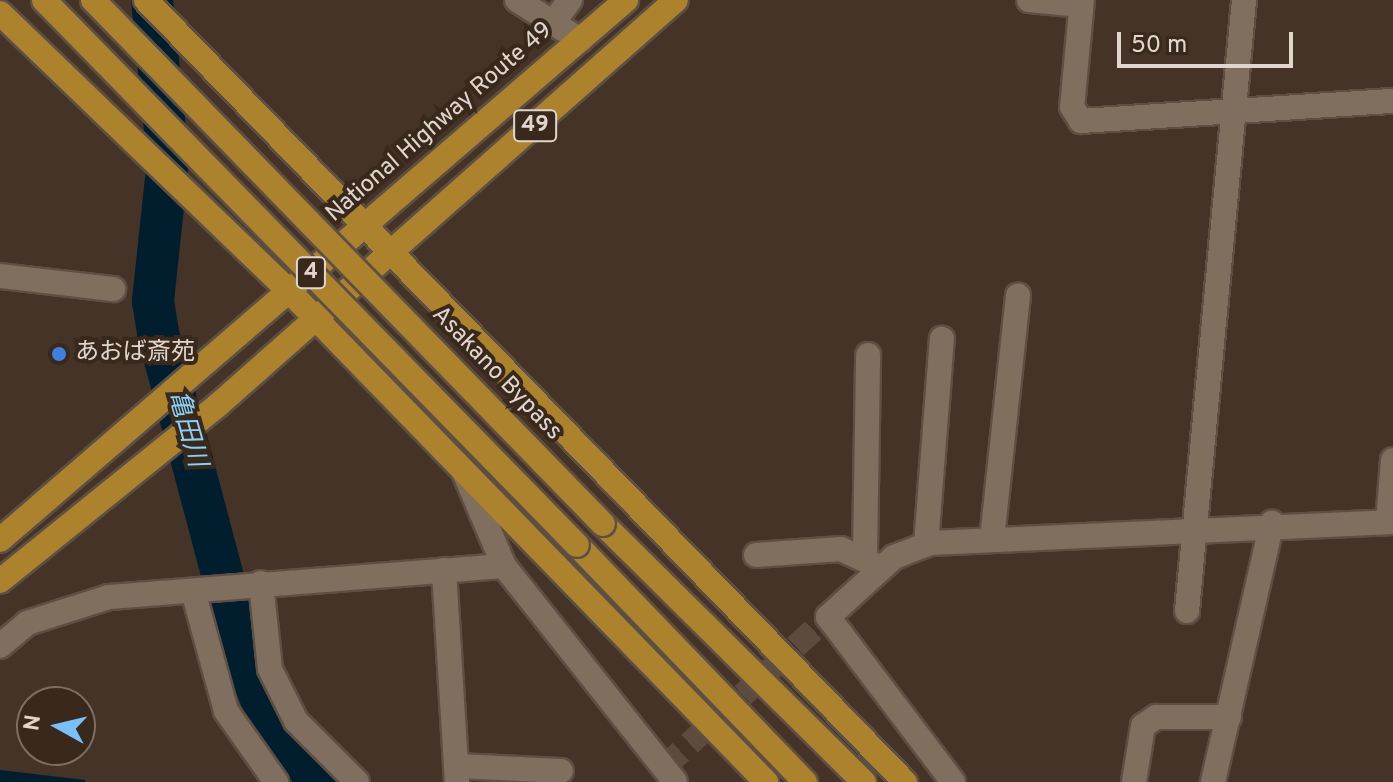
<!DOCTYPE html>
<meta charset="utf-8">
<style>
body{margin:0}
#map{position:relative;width:1393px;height:782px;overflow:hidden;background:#443326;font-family:Overpass,"Noto Sans JP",sans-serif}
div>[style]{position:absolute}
.water>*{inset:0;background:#001e2d}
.river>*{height:42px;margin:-21px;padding:0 21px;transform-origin:21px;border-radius:21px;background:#001e2d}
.street-tunnel>*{height:24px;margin-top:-12px;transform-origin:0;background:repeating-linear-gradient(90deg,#5c4b3f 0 24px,transparent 0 36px)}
.roads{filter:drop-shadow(2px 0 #5d4f44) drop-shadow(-2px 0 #5d4f44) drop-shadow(0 2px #5d4f44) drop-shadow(0 -2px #5d4f44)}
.street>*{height:24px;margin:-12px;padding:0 12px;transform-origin:12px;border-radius:12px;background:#806e5f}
.highway>*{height:24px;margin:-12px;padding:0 12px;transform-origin:12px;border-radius:12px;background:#ac822d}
.bridges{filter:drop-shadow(2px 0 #5d4f44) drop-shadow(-2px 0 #5d4f44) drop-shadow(0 2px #5d4f44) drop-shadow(0 -2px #5d4f44)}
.highway-bridge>*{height:24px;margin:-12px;padding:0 12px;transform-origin:12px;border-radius:12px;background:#ac822d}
.dots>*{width:22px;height:22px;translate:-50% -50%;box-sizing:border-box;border:4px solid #39291c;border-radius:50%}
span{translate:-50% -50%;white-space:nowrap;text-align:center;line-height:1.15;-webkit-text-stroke:8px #39291c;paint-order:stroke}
.shield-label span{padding:2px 6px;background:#39291c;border:2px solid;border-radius:6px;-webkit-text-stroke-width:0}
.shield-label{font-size:22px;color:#e1d6ce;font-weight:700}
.street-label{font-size:24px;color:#e1d6ce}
.poi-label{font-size:24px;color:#e1d6ce}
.left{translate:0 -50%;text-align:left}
.water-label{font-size:26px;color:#88d1f8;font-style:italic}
.north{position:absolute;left:16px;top:686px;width:80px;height:80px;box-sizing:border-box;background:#39291c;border:2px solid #7c6e63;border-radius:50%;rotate:278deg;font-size:22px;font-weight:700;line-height:32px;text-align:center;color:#e1d6ce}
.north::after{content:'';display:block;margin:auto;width:28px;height:36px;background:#79bff8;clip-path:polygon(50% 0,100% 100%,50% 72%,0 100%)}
.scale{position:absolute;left:1117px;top:32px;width:176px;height:36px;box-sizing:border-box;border:4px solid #e1d6ce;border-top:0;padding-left:10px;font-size:24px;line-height:28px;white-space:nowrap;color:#e1d6ce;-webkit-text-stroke:6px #39291c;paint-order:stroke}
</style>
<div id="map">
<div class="water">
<i style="clip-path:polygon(0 770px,85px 780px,85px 782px,0 782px)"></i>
</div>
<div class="river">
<i style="left:152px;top:0;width:161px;rotate:84.3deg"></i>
<i style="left:168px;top:160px;width:142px;rotate:96.1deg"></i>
<i style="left:153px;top:301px;width:32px;rotate:81deg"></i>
<i style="left:158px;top:333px;width:335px;rotate:75.1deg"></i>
<i style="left:244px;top:657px;width:87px;rotate:67.6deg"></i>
<i style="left:277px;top:737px;width:64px;rotate:44.4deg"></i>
</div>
<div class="street-tunnel">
<i style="left:663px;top:768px;width:224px;rotate:-42.5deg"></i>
</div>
<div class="roads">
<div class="street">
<i style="left:517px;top:0;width:75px;rotate:32.4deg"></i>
<i style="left:1029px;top:0;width:52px;rotate:5.5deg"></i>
<i style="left:1082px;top:0;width:107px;rotate:95.3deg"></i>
<i style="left:1072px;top:107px;width:17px;rotate:57deg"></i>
<i style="left:1081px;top:121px;width:313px;rotate:-3.7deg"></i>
<i style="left:555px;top:20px;width:25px;rotate:-53deg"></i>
<i style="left:0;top:276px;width:114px;rotate:6.6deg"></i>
<i style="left:464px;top:472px;width:102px;rotate:66.9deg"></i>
<i style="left:1388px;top:522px;width:62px;rotate:-85.4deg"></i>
<i style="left:992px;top:539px;width:245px;rotate:-83.9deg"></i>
<i style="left:926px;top:545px;width:207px;rotate:-85.6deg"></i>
<i style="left:865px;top:554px;width:199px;rotate:-89.1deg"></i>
<i style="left:756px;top:555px;width:85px;rotate:-4deg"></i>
<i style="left:841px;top:549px;width:35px;rotate:25deg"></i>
<i style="left:444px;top:570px;width:212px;rotate:86.5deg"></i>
<i style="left:261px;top:583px;width:86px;rotate:84deg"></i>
<i style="left:270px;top:669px;width:58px;rotate:63.4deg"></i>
<i style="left:296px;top:721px;width:86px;rotate:45deg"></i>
<i style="left:193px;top:591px;width:124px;rotate:74.6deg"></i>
<i style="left:226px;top:711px;width:87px;rotate:54.8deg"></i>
<i style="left:1187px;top:611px;width:614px;rotate:-84.67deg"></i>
<i style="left:0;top:646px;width:35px;rotate:-40deg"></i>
<i style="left:27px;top:623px;width:86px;rotate:-17.6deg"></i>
<i style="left:109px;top:597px;width:396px;rotate:-4.5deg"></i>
<i style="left:504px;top:566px;width:275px;rotate:51.6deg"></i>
<i style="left:458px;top:766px;width:103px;rotate:2.8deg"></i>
<i style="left:953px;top:782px;width:207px;rotate:-127.1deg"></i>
<i style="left:828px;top:617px;width:89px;rotate:-42.3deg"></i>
<i style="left:894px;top:557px;width:40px;rotate:-21deg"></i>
<i style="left:931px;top:543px;width:462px;rotate:-2.6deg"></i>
<i style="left:1134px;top:782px;width:57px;rotate:-80.9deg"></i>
<i style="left:1143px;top:726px;width:16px;rotate:-35deg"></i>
<i style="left:1156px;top:717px;width:73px"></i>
<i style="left:1213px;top:782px;width:266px;rotate:-77.2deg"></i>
</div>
<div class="highway">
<i style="left:146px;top:0;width:1090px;rotate:45.86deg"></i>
<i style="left:0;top:13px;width:404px;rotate:43.9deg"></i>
<i style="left:291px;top:293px;width:682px;rotate:45.83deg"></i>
<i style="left:603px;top:524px;width:367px;rotate:44.7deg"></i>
<i style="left:0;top:540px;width:827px;rotate:-40.78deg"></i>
<i style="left:577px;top:545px;width:329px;rotate:46.1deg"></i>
<i style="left:0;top:581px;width:280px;rotate:-38.9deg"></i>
<i style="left:218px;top:405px;width:611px;rotate:-41.49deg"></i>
</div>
</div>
<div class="bridges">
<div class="highway-bridge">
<i style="left:44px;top:0;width:762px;rotate:45.64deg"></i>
<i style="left:93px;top:0;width:731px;rotate:45.78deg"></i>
</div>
</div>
<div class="dots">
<i style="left:59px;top:354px;background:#3f7fe0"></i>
</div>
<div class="shield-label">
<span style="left:535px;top:126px">49</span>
<span style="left:311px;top:273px">4</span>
</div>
<div class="street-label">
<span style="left:440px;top:123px;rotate:-41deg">National Highway Route 49</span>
<span style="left:496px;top:374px;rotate:46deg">Asakano Bypass</span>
</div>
<div class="poi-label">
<span class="left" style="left:75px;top:354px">あおば斎苑</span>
</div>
<div class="water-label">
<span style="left:186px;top:429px;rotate:74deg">亀田川</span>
</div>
<div class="north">N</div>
<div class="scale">50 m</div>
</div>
